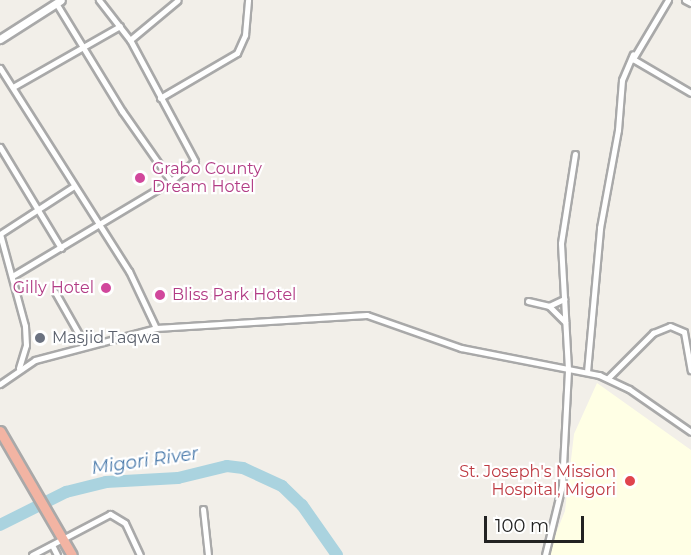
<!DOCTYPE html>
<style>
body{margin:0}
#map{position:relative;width:691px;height:555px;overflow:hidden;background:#f2efe9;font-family:Montserrat,sans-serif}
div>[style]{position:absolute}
.education>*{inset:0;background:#ffffe5}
.river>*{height:12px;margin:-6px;padding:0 6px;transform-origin:6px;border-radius:6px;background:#aad3df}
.roads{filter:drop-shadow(2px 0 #a9a9a9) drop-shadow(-2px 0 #a9a9a9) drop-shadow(0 2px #a9a9a9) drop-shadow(0 -2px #a9a9a9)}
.minor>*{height:5px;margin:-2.5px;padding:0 2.5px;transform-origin:2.5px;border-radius:2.5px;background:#fff}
.tertiary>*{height:7px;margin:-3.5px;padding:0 3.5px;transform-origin:3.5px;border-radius:3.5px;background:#fff}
.trunk>*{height:9px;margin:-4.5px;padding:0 4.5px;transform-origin:4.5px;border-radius:4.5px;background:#f2b4a3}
.dots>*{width:16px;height:16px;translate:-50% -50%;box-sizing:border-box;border:3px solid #fff;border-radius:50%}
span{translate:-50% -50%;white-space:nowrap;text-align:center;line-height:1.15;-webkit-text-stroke:4.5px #fff;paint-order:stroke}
.hotel-label{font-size:16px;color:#b23c85}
.left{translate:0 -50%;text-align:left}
.right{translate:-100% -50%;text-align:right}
.worship-label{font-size:16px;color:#5b616d}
.health-label{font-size:16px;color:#be3a42}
.water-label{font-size:18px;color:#4a7aab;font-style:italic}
.scale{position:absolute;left:484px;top:516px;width:100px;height:27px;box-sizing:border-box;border:3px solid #222;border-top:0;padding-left:8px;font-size:18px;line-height:21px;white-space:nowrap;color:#222;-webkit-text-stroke:4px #fff;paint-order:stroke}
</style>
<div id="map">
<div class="education">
<i style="clip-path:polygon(597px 383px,691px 450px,691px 555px,547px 555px,565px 511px,574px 434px)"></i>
</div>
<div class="river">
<i style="left:0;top:525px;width:74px;rotate:-26.6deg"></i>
<i style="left:66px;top:492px;width:41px;rotate:-14deg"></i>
<i style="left:106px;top:482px;width:72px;rotate:-3.2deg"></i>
<i style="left:178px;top:478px;width:50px;rotate:-13.8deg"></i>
<i style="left:227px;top:466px;width:16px;rotate:7deg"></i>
<i style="left:243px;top:468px;width:43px;rotate:24.8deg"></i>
<i style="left:282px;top:486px;width:28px;rotate:44deg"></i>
<i style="left:302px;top:505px;width:61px;rotate:55deg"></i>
</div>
<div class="roads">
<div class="minor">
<i style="left:668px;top:0;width:69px;rotate:120.7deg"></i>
<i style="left:633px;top:59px;width:67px;rotate:30.4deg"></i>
<i style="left:685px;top:0;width:7px;rotate:27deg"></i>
<i style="left:56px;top:3px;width:127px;rotate:58.6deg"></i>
<i style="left:122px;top:111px;width:85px;rotate:55deg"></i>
<i style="left:130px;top:40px;width:62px;rotate:-39.8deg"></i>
<i style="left:0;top:68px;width:241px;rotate:57.6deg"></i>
<i style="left:129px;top:271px;width:63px;rotate:64.7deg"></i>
<i style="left:13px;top:87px;width:123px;rotate:-29.7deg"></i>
<i style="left:160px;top:98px;width:89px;rotate:-30.3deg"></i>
<i style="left:237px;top:53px;width:20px;rotate:-66deg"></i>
<i style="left:245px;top:35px;width:35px;rotate:-85deg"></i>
<i style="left:0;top:147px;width:118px;rotate:58.9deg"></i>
<i style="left:0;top:234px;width:95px;rotate:74.8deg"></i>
<i style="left:25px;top:326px;width:19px;rotate:87deg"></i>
<i style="left:26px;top:345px;width:24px;rotate:107deg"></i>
<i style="left:0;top:234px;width:88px;rotate:-33deg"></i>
<i style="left:14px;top:275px;width:183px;rotate:-30.9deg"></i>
<i style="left:171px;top:181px;width:31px;rotate:-40deg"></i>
<i style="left:195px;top:161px;width:137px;rotate:-118.2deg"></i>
<i style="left:130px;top:40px;width:51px;rotate:-127.8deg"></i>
<i style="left:55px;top:292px;width:61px;rotate:60.5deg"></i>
<i style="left:528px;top:301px;width:22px;rotate:13deg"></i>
<i style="left:549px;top:306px;width:23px;rotate:45deg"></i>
<i style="left:549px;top:306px;width:17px;rotate:-25deg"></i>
<i style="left:587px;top:372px;width:145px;rotate:-84.8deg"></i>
<i style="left:600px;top:228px;width:100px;rotate:-79.6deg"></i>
<i style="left:618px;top:130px;width:50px;rotate:-85.4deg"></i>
<i style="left:622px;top:80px;width:28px;rotate:-67deg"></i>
<i style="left:608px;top:378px;width:64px;rotate:-45deg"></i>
<i style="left:653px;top:333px;width:18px;rotate:-22deg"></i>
<i style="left:670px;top:326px;width:15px;rotate:23deg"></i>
<i style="left:684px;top:332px;width:39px;rotate:80deg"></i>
<i style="left:0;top:384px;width:42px;rotate:-34.4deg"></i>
<i style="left:35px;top:360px;width:125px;rotate:-14.8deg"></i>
<i style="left:156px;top:328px;width:211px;rotate:-3.5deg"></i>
<i style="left:367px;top:315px;width:100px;rotate:19.3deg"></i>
<i style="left:461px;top:348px;width:141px;rotate:11.1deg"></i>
<i style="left:599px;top:375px;width:33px;rotate:25deg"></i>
<i style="left:629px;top:389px;width:75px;rotate:34.7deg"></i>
<i style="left:203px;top:509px;width:46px;rotate:83.8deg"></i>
<i style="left:52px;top:545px;width:11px;rotate:63deg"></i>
<i style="left:32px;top:555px;width:88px;rotate:-27.7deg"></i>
<i style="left:110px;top:514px;width:17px;rotate:31deg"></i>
<i style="left:125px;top:523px;width:35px;rotate:65deg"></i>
<i style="left:545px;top:555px;width:72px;rotate:-76.3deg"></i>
<i style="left:562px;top:485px;width:116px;rotate:-87deg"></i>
<i style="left:568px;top:369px;width:126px;rotate:-93.2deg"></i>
<i style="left:561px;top:243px;width:90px;rotate:-81.1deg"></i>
</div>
<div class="tertiary">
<i style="left:0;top:39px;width:72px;rotate:-32.6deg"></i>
</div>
<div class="trunk">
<i style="left:0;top:431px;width:143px;rotate:59.9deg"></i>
</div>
</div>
<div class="dots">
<i style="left:140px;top:178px;background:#d1479c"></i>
<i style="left:106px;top:288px;background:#d1479c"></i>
<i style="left:160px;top:295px;background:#d1479c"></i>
<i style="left:40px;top:338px;background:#6b7280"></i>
<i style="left:630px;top:481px;background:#e0444e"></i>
</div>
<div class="hotel-label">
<span class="left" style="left:152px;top:178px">Grabo County<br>Dream Hotel</span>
<span class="right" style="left:94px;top:288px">Gilly Hotel</span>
<span class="left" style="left:172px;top:295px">Bliss Park Hotel</span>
</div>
<div class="worship-label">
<span class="left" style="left:52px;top:338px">Masjid Taqwa</span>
</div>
<div class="health-label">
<span class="right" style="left:616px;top:481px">St. Joseph's Mission<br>Hospital, Migori</span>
</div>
<div class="water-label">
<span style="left:145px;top:461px;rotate:-8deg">Migori River</span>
</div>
<div class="scale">100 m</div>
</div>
